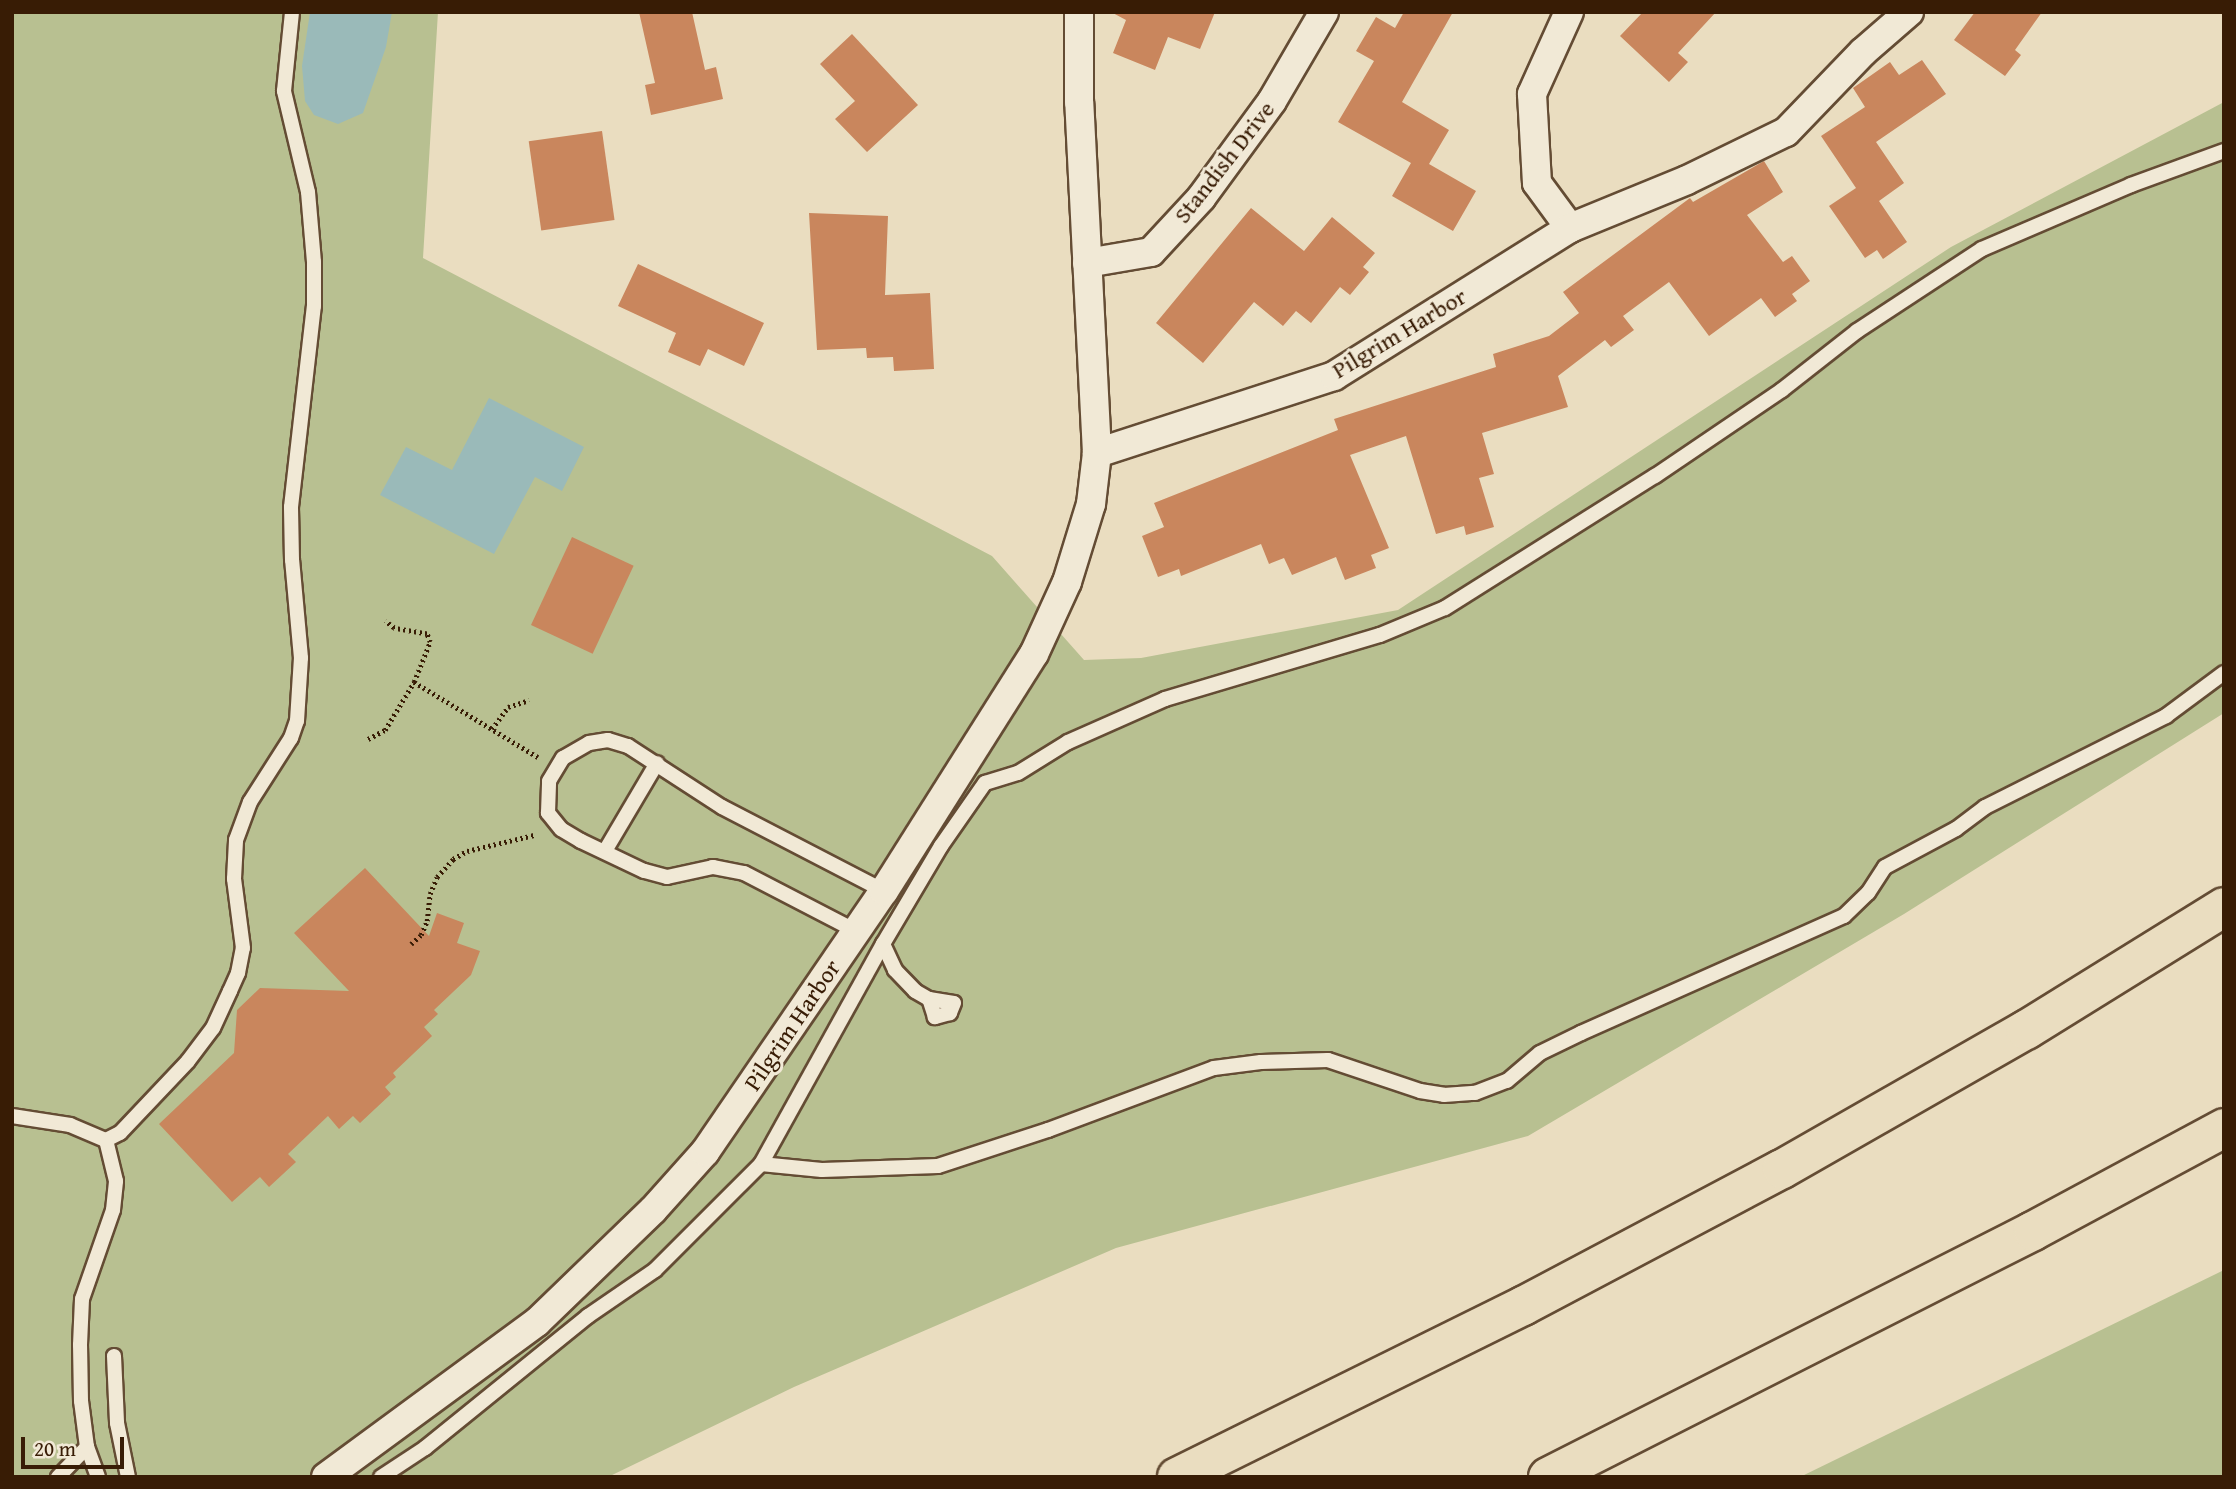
<!DOCTYPE html>
<style>
body{margin:0}
#map{position:relative;width:2236px;height:1489px;overflow:hidden;background:#eaddc0;font-family:"Gentium Book Plus",serif}
div>[style]{position:absolute}
.green>*{inset:0;background:#b8c091}
.water>*{inset:0;background:#9abab9}
.building>*{inset:0;background:#c9865d;transform-origin:0 0}
.path>*{height:4.5px;margin-top:-2.25px;transform-origin:0;background:repeating-linear-gradient(90deg,#381c05 0 2px,transparent 0 5.5px)}
.roads{filter:drop-shadow(2px 0 #644c34) drop-shadow(-2px 0 #644c34) drop-shadow(0 2px #644c34) drop-shadow(0 -2px #644c34)}
.lane>*{height:14px;margin:-7px;padding:0 7px;transform-origin:7px;border-radius:7px;background:#f1e9d6}
.street>*{height:28px;margin:-14px;padding:0 14px;transform-origin:14px;border-radius:14px;background:#f1e9d6}
.highway>*{height:38px;margin:-19px;padding:0 19px;transform-origin:19px;border-radius:19px;background:#eaddc0}
span{translate:-50% -50%;white-space:nowrap;text-align:center;line-height:1.15;-webkit-text-stroke:6px #f1e9d6;paint-order:stroke}
.street-label{font-size:24px;color:#381c05}
.frame{position:absolute;inset:0;border:14px solid #381c05;pointer-events:none}
.scale{position:absolute;left:21px;top:1437px;width:103px;height:32px;box-sizing:border-box;border:4px solid #381c05;border-top:0;padding-left:9px;font-size:21px;line-height:24px;white-space:nowrap;color:#381c05;-webkit-text-stroke:5px #f1e9d6;paint-order:stroke}
</style>
<div id="map">
<div class="green">
<i style="clip-path:polygon(12px 12px,438px 12px,423px 258px,992px 556px,1084px 660px,1141px 658px,1398px 610px,1951px 247px,2224px 102px,2224px 713px,1904px 914px,1528px 1136px,1116px 1248px,794px 1387px,608px 1477px,12px 1477px)"></i>
<i style="clip-path:polygon(2224px 1270px,2224px 1477px,1800px 1477px)"></i>
</div>
<div class="water">
<i style="clip-path:polygon(310px 12px,392px 12px,386px 47px,363px 113px,338px 124px,314px 115px,305px 101px,302px 66px)"></i>
<i style="clip-path:polygon(489px 398px,584px 447px,562px 491px,535px 477px,494px 554px,380px 495px,406px 447px,452px 470px)"></i>
</div>
<div class="building">
<i style="clip-path:polygon(639px 12px,692px 12px,705px 70px,716px 67px,723px 99px,651px 115px,645px 85px,655px 83px)"></i>
<i style="clip-path:polygon(1111px 12px,1215px 12px,1200px 49px,1168px 37px,1155px 70px,1113px 53px,1126px 20px)"></i>
<i style="clip-path:polygon(1404px 12px,1453px 12px,1402px 102px,1449px 130px,1429px 164px,1476px 191px,1453px 231px,1392px 196px,1411px 163px,1338px 122px,1374px 61px,1356px 51px,1376px 17px,1395px 28px)"></i>
<i style="clip-path:polygon(1643px 12px,1716px 12px,1678px 53px,1688px 62px,1669px 82px,1620px 36px)"></i>
<i style="clip-path:polygon(1975px 12px,2042px 12px,2015px 50px,2021px 55px,2005px 76px,1954px 40px)"></i>
<i style="clip-path:polygon(852px 34px,918px 105px,867px 152px,835px 119px,855px 101px,820px 64px)"></i>
<i style="clip-path:polygon(1922px 60px,1946px 94px,1876px 142px,1904px 183px,1879px 201px,1907px 242px,1883px 259px,1877px 250px,1865px 258px,1829px 206px,1856px 188px,1821px 136px,1865px 107px,1853px 88px,1890px 62px,1899px 75px)"></i>
<i style="left:602px;top:131px;width:90px;height:74px;rotate:82deg"></i>
<i style="clip-path:polygon(1764px 161px,1783px 192px,1747px 215px,1783px 262px,1792px 256px,1810px 281px,1792px 294px,1797px 301px,1775px 317px,1761px 298px,1709px 336px,1669px 282px,1623px 316px,1634px 330px,1611px 347px,1605px 340px,1558px 376px,1568px 407px,1482px 433px,1494px 474px,1479px 478px,1494px 527px,1466px 535px,1464px 526px,1436px 534px,1406px 436px,1350px 455px,1389px 548px,1371px 555px,1376px 568px,1345px 580px,1336px 557px,1292px 575px,1284px 558px,1269px 564px,1261px 544px,1181px 576px,1179px 569px,1158px 577px,1142px 536px,1164px 527px,1154px 503px,1338px 430px,1334px 419px,1496px 367px,1493px 354px,1549px 336px,1579px 313px,1563px 292px,1690px 198px,1693px 202px)"></i>
<i style="clip-path:polygon(1251px 208px,1304px 251px,1332px 217px,1375px 253px,1363px 267px,1369px 272px,1350px 295px,1340px 287px,1311px 323px,1296px 311px,1283px 326px,1254px 302px,1203px 363px,1156px 323px)"></i>
<i style="clip-path:polygon(809px 213px,888px 216px,885px 295px,930px 293px,934px 369px,894px 371px,893px 357px,867px 358px,866px 348px,817px 350px)"></i>
<i style="clip-path:polygon(638px 264px,764px 323px,744px 366px,708px 349px,700px 366px,668px 352px,676px 333px,618px 306px)"></i>
<i style="left:572px;top:537px;width:68px;height:97px;rotate:25deg"></i>
<i style="clip-path:polygon(365px 868px,429px 936px,437px 913px,464px 923px,457px 943px,480px 951px,471px 975px,434px 1010px,438px 1014px,424px 1027px,432px 1036px,393px 1073px,396px 1077px,385px 1087px,391px 1094px,360px 1123px,353px 1116px,339px 1129px,328px 1116px,288px 1154px,296px 1162px,269px 1187px,260px 1177px,232px 1202px,159px 1124px,234px 1053px,237px 1010px,260px 988px,349px 991px,294px 933px)"></i>
</div>
<div class="path">
<i style="left:414px;top:682px;width:145px;rotate:31.2deg"></i>
<i style="left:492px;top:729px;width:27px;rotate:-54deg"></i>
<i style="left:508px;top:707px;width:22px;rotate:-18deg"></i>
<i style="left:368px;top:739px;width:19px;rotate:-28deg"></i>
<i style="left:385px;top:730px;width:56px;rotate:-58.9deg"></i>
<i style="left:414px;top:682px;width:43px;rotate:-68.2deg"></i>
<i style="left:430px;top:642px;width:9px;rotate:-111deg"></i>
<i style="left:427px;top:634px;width:34px;rotate:-170deg"></i>
<i style="left:394px;top:628px;width:11px;rotate:-142deg"></i>
<i style="left:411px;top:944px;width:13px;rotate:-42deg"></i>
<i style="left:421px;top:935px;width:15px;rotate:-67deg"></i>
<i style="left:427px;top:921px;width:27px;rotate:-84deg"></i>
<i style="left:430px;top:894px;width:18px;rotate:-68deg"></i>
<i style="left:437px;top:877px;width:24px;rotate:-48deg"></i>
<i style="left:453px;top:859px;width:16px;rotate:-30deg"></i>
<i style="left:467px;top:851px;width:69px;rotate:-13.4deg"></i>
</div>
<div class="roads">
<div class="lane">
<i style="left:605px;top:851px;width:102px;rotate:-59.4deg"></i>
<i style="left:856px;top:931px;width:126px;rotate:-152.6deg"></i>
<i style="left:744px;top:873px;width:32px;rotate:-169deg"></i>
<i style="left:713px;top:867px;width:47px;rotate:167.7deg"></i>
<i style="left:667px;top:877px;width:24px;rotate:-165deg"></i>
<i style="left:644px;top:871px;width:70px;rotate:-154.5deg"></i>
<i style="left:581px;top:841px;width:23px;rotate:-149deg"></i>
<i style="left:561px;top:829px;width:21px;rotate:-129deg"></i>
<i style="left:548px;top:813px;width:32px;rotate:-88deg"></i>
<i style="left:549px;top:781px;width:27px;rotate:-59deg"></i>
<i style="left:563px;top:758px;width:30px;rotate:-30deg"></i>
<i style="left:589px;top:743px;width:19px;rotate:-9deg"></i>
<i style="left:608px;top:740px;width:21px;rotate:17deg"></i>
<i style="left:628px;top:746px;width:112px;rotate:33deg"></i>
<i style="left:722px;top:807px;width:182px;rotate:27.4deg"></i>
<i style="left:883px;top:944px;width:29px;rotate:65deg"></i>
<i style="left:895px;top:970px;width:29px;rotate:46deg"></i>
<i style="left:915px;top:991px;width:16px;rotate:30deg"></i>
<i style="left:929px;top:999px;width:25px;rotate:9deg"></i>
<i style="left:954px;top:1003px;width:11px;rotate:112deg"></i>
<i style="left:950px;top:1013px;width:16px;rotate:165deg"></i>
<i style="left:935px;top:1017px;width:19px;rotate:-108deg"></i>
<i style="left:12px;top:1116px;width:59px;rotate:8.8deg"></i>
<i style="left:70px;top:1125px;width:39px;rotate:23deg"></i>
<i style="left:106px;top:1140px;width:16px;rotate:-27deg"></i>
<i style="left:120px;top:1133px;width:99px;rotate:-46.6deg"></i>
<i style="left:188px;top:1061px;width:41px;rotate:-52.9deg"></i>
<i style="left:213px;top:1028px;width:41px;rotate:-65.3deg"></i>
<i style="left:230px;top:991px;width:20px;rotate:-66deg"></i>
<i style="left:238px;top:973px;width:25px;rotate:-79deg"></i>
<i style="left:243px;top:948px;width:70px;rotate:-97.4deg"></i>
<i style="left:234px;top:879px;width:39px;rotate:-87deg"></i>
<i style="left:236px;top:840px;width:40px;rotate:-69.8deg"></i>
<i style="left:250px;top:802px;width:76px;rotate:-57.4deg"></i>
<i style="left:291px;top:738px;width:18px;rotate:-71deg"></i>
<i style="left:297px;top:721px;width:63px;rotate:-86.4deg"></i>
<i style="left:301px;top:658px;width:98px;rotate:-95.2deg"></i>
<i style="left:292px;top:560px;width:53px;rotate:-91.1deg"></i>
<i style="left:291px;top:507px;width:202px;rotate:-83.5deg"></i>
<i style="left:314px;top:306px;width:44px;rotate:-90deg"></i>
<i style="left:314px;top:262px;width:70px;rotate:-94.9deg"></i>
<i style="left:308px;top:192px;width:104px;rotate:-103.4deg"></i>
<i style="left:284px;top:91px;width:79px;rotate:-84.2deg"></i>
<i style="left:761px;top:1164px;width:61px;rotate:5.6deg"></i>
<i style="left:822px;top:1170px;width:116px;rotate:-2deg"></i>
<i style="left:938px;top:1166px;width:116px;rotate:-18.1deg"></i>
<i style="left:1048px;top:1130px;width:177px;rotate:-20.5deg"></i>
<i style="left:1214px;top:1068px;width:47px;rotate:-7.3deg"></i>
<i style="left:1261px;top:1062px;width:67px;rotate:-1.7deg"></i>
<i style="left:1328px;top:1060px;width:97px;rotate:18.6deg"></i>
<i style="left:1420px;top:1091px;width:24px;rotate:9deg"></i>
<i style="left:1444px;top:1095px;width:31px;rotate:-4deg"></i>
<i style="left:1475px;top:1093px;width:34px;rotate:-21deg"></i>
<i style="left:1507px;top:1081px;width:43px;rotate:-40.3deg"></i>
<i style="left:1540px;top:1053px;width:46px;rotate:-26deg"></i>
<i style="left:1581px;top:1033px;width:288px;rotate:-24deg"></i>
<i style="left:1844px;top:916px;width:33px;rotate:-44deg"></i>
<i style="left:1868px;top:893px;width:31px;rotate:-57deg"></i>
<i style="left:1885px;top:867px;width:81px;rotate:-28.2deg"></i>
<i style="left:1956px;top:829px;width:36px;rotate:-37deg"></i>
<i style="left:1985px;top:807px;width:203px;rotate:-26.7deg"></i>
<i style="left:2166px;top:716px;width:72px;rotate:-36.6deg"></i>
<i style="left:114px;top:1356px;width:67px;rotate:87.4deg"></i>
<i style="left:117px;top:1423px;width:55px;rotate:78.5deg"></i>
<i style="left:58px;top:1477px;width:42px;rotate:-46deg"></i>
<i style="left:98px;top:1477px;width:32px;rotate:-110deg"></i>
<i style="left:87px;top:1447px;width:46px;rotate:-97.4deg"></i>
<i style="left:81px;top:1401px;width:56px;rotate:-91deg"></i>
<i style="left:80px;top:1345px;width:46px;rotate:-87.5deg"></i>
<i style="left:82px;top:1299px;width:94px;rotate:-70.8deg"></i>
<i style="left:113px;top:1210px;width:29px;rotate:-84deg"></i>
<i style="left:116px;top:1181px;width:42px;rotate:-103.7deg"></i>
<i style="left:381px;top:1477px;width:53px;rotate:-33.4deg"></i>
<i style="left:425px;top:1448px;width:210px;rotate:-39deg"></i>
<i style="left:588px;top:1316px;width:81px;rotate:-34.5deg"></i>
<i style="left:655px;top:1270px;width:150px;rotate:-45deg"></i>
<i style="left:761px;top:1164px;width:252px;rotate:-61deg"></i>
<i style="left:883px;top:944px;width:114px;rotate:-59.4deg"></i>
<i style="left:941px;top:846px;width:77px;rotate:-55.1deg"></i>
<i style="left:985px;top:783px;width:34px;rotate:-17deg"></i>
<i style="left:1018px;top:773px;width:59px;rotate:-31.8deg"></i>
<i style="left:1068px;top:742px;width:106px;rotate:-23.9deg"></i>
<i style="left:1165px;top:699px;width:224px;rotate:-16.6deg"></i>
<i style="left:1380px;top:635px;width:70px;rotate:-22.6deg"></i>
<i style="left:1445px;top:608px;width:248px;rotate:-32.2deg"></i>
<i style="left:1655px;top:476px;width:153px;rotate:-34.1deg"></i>
<i style="left:1782px;top:390px;width:95px;rotate:-38.2deg"></i>
<i style="left:1857px;top:331px;width:149px;rotate:-33.3deg"></i>
<i style="left:1982px;top:249px;width:162px;rotate:-23.2deg"></i>
<i style="left:2131px;top:185px;width:99px;rotate:-20.1deg"></i>
</div>
<div class="street">
<i style="left:1569px;top:12px;width:90px;rotate:114.3deg"></i>
<i style="left:1532px;top:94px;width:89px;rotate:86.8deg"></i>
<i style="left:1537px;top:183px;width:56px;rotate:53.7deg"></i>
<i style="left:1087px;top:263px;width:65px;rotate:-9.8deg"></i>
<i style="left:1151px;top:252px;width:74px;rotate:-47.2deg"></i>
<i style="left:1201px;top:198px;width:120px;rotate:-53.8deg"></i>
<i style="left:1272px;top:101px;width:103px;rotate:-59.7deg"></i>
<i style="left:1097px;top:453px;width:249px;rotate:-18deg"></i>
<i style="left:1334px;top:376px;width:279px;rotate:-32.1deg"></i>
<i style="left:1570px;top:228px;width:126px;rotate:-22.3deg"></i>
<i style="left:1687px;top:180px;width:110px;rotate:-25.9deg"></i>
<i style="left:1786px;top:132px;width:111px;rotate:-46.1deg"></i>
<i style="left:1863px;top:52px;width:61px;rotate:-41deg"></i>
<i style="left:326px;top:1477px;width:262px;rotate:-36.3deg"></i>
<i style="left:537px;top:1322px;width:161px;rotate:-44deg"></i>
<i style="left:653px;top:1210px;width:78px;rotate:-48.1deg"></i>
<i style="left:705px;top:1152px;width:316px;rotate:-55.6deg"></i>
<i style="left:884px;top:891px;width:280px;rotate:-57.7deg"></i>
<i style="left:1034px;top:654px;width:79px;rotate:-65.4deg"></i>
<i style="left:1067px;top:582px;width:82px;rotate:-72.9deg"></i>
<i style="left:1091px;top:504px;width:51px;rotate:-83.3deg"></i>
<i style="left:1097px;top:453px;width:351px;rotate:-92.9deg"></i>
<i style="left:1079px;top:102px;width:90px;rotate:-90deg"></i>
</div>
<div class="highway">
<i style="left:1177px;top:1477px;width:386px;rotate:-26.3deg"></i>
<i style="left:1523px;top:1306px;width:293px;rotate:-27.9deg"></i>
<i style="left:1782px;top:1169px;width:281px;rotate:-29.7deg"></i>
<i style="left:2026px;top:1030px;width:233px;rotate:-31.8deg"></i>
<i style="left:1548px;top:1477px;width:544px;rotate:-26.89deg"></i>
<i style="left:2033px;top:1231px;width:217px;rotate:-28.3deg"></i>
</div>
</div>
<div class="street-label">
<span style="left:1224px;top:162px;rotate:-52deg">Standish Drive</span>
<span style="left:1399px;top:333px;rotate:-31deg">Pilgrim Harbor</span>
<span style="left:792px;top:1025px;rotate:-56deg">Pilgrim Harbor</span>
</div>
<div class="frame"></div>
<div class="scale">20 m</div>
</div>
